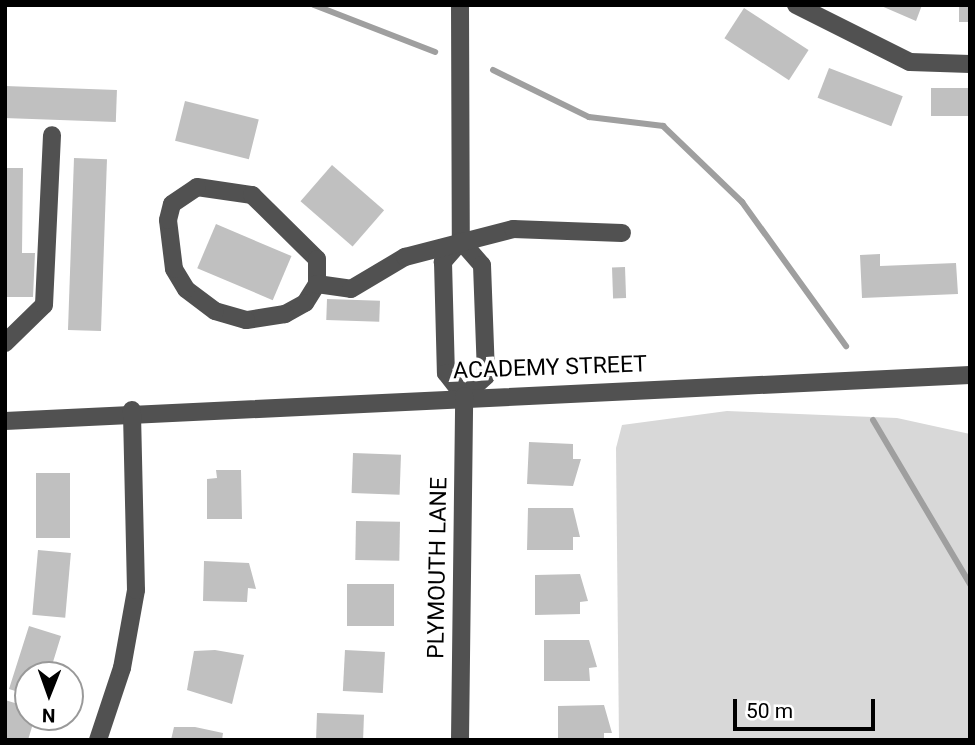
<!DOCTYPE html>
<style>
body{margin:0}
#map{position:relative;width:975px;height:745px;overflow:hidden;background:#fff;font-family:Roboto,sans-serif}
div>[style]{position:absolute}
.green>*{inset:0;background:#d8d8d8}
.stream>*{height:6px;margin:-3px;padding:0 3px;transform-origin:3px;border-radius:3px;background:#9f9f9f}
.building>*{inset:0;background:#c0c0c0;transform-origin:0 0}
.minor>*{height:18px;margin:-9px;padding:0 9px;transform-origin:9px;border-radius:9px;background:#515151}
span{translate:-50% -50%;white-space:nowrap;text-align:center;line-height:1.15;-webkit-text-stroke:7px #fff;paint-order:stroke}
.street-label{font-size:23px;color:#000}
.frame{position:absolute;inset:0;border:7px solid #000;pointer-events:none}
.north{position:absolute;left:14px;top:661px;width:70px;height:70px;box-sizing:border-box;background:#fff;border:2px solid #999;border-radius:50%;rotate:181deg;font-size:19px;font-weight:700;line-height:28px;text-align:center;color:#000}
.north::after{content:'';display:block;margin:auto;width:24px;height:32px;background:#000;clip-path:polygon(50% 0,100% 100%,50% 72%,0 100%)}
.scale{position:absolute;left:733px;top:699px;width:142px;height:32px;box-sizing:border-box;border:4px solid #000;border-top:0;padding-left:9px;font-size:21px;line-height:24px;white-space:nowrap;color:#000;-webkit-text-stroke:5px #fff;paint-order:stroke}
</style>
<div id="map">
<div class="green">
<i style="clip-path:polygon(727px 411px,897px 418px,970px 434px,970px 740px,619px 740px,616px 448px,622px 425px)"></i>
</div>
<div class="stream">
<i style="left:314px;top:5px;width:130px;rotate:21.2deg"></i>
<i style="left:493px;top:70px;width:107px;rotate:26.1deg"></i>
<i style="left:589px;top:117px;width:75px;rotate:6.9deg"></i>
<i style="left:663px;top:126px;width:110px;rotate:43.9deg"></i>
<i style="left:742px;top:202px;width:178px;rotate:54.2deg"></i>
<i style="left:873px;top:420px;width:191px;rotate:59.4deg"></i>
</div>
<div class="building">
<i style="clip-path:polygon(879px 5px,922px 5px,916px 21px)"></i>
<i style="left:959px;top:5px;width:11px;height:17px"></i>
<i style="left:744px;top:8px;width:77px;height:36px;rotate:33deg"></i>
<i style="left:829px;top:68px;width:79px;height:32px;rotate:21deg"></i>
<i style="left:5px;top:86px;width:112px;height:32px;rotate:2deg"></i>
<i style="left:931px;top:88px;width:39px;height:28px"></i>
<i style="left:185px;top:101px;width:76px;height:41px;rotate:14deg"></i>
<i style="left:74px;top:158px;width:33px;height:172px;rotate:2deg"></i>
<i style="left:332px;top:165px;width:69px;height:48px;rotate:41deg"></i>
<i style="clip-path:polygon(5px 168px,23px 168px,22px 253px,35px 253px,33px 297px,5px 297px)"></i>
<i style="left:216px;top:224px;width:82px;height:48px;rotate:23deg"></i>
<i style="clip-path:polygon(880px 254px,880px 266px,956px 263px,958px 294px,862px 298px,860px 255px)"></i>
<i style="left:625px;top:267px;width:31px;height:13px;rotate:88deg"></i>
<i style="left:327px;top:299px;width:53px;height:21px;rotate:2deg"></i>
<i style="clip-path:polygon(529px 442px,573px 444px,573px 459px,581px 459px,573px 486px,527px 484px)"></i>
<i style="left:353px;top:453px;width:48px;height:40px;rotate:2deg"></i>
<i style="clip-path:polygon(216px 470px,241px 470px,242px 519px,207px 519px,207px 479px,217px 478px)"></i>
<i style="left:36px;top:473px;width:34px;height:65px"></i>
<i style="clip-path:polygon(528px 508px,573px 508px,580px 537px,573px 537px,573px 550px,527px 550px)"></i>
<i style="left:356px;top:521px;width:44px;height:39px;rotate:1deg"></i>
<i style="left:38px;top:550px;width:33px;height:65px;rotate:5deg"></i>
<i style="clip-path:polygon(204px 561px,249px 563px,256px 589px,248px 588px,247px 602px,203px 601px)"></i>
<i style="clip-path:polygon(580px 574px,588px 601px,580px 602px,580px 614px,535px 615px,535px 575px)"></i>
<i style="left:394px;top:584px;width:42px;height:47px;rotate:90deg"></i>
<i style="clip-path:polygon(29px 626px,61px 636px,49px 675px,28px 675px,28px 695px,9px 689px)"></i>
<i style="clip-path:polygon(544px 640px,589px 640px,597px 667px,589px 668px,590px 681px,544px 681px)"></i>
<i style="clip-path:polygon(215px 650px,244px 655px,232px 704px,187px 690px,194px 651px)"></i>
<i style="left:345px;top:650px;width:40px;height:41px;rotate:3deg"></i>
<i style="clip-path:polygon(5px 700px,28px 707px,28px 717px,35px 717px,28px 740px,5px 740px)"></i>
<i style="clip-path:polygon(604px 705px,612px 733px,604px 733px,604px 740px,558px 740px,558px 706px)"></i>
<i style="left:317px;top:713px;width:47px;height:27px;rotate:2deg"></i>
<i style="clip-path:polygon(174px 727px,195px 727px,223px 733px,222px 740px,171px 740px)"></i>
</div>
<div class="minor">
<i style="left:460px;top:5px;width:236px;rotate:89.8deg"></i>
<i style="left:461px;top:241px;width:32px;rotate:49deg"></i>
<i style="left:482px;top:265px;width:111px;rotate:87.9deg"></i>
<i style="left:486px;top:376px;width:30px;rotate:138deg"></i>
<i style="left:796px;top:5px;width:127px;rotate:26.6deg"></i>
<i style="left:910px;top:62px;width:60px;rotate:1.9deg"></i>
<i style="left:197px;top:187px;width:56px;rotate:8.3deg"></i>
<i style="left:252px;top:195px;width:91px;rotate:44.6deg"></i>
<i style="left:317px;top:259px;width:25px;rotate:90deg"></i>
<i style="left:317px;top:284px;width:22px;rotate:122deg"></i>
<i style="left:305px;top:303px;width:23px;rotate:151deg"></i>
<i style="left:285px;top:314px;width:39px;rotate:171deg"></i>
<i style="left:246px;top:320px;width:32px;rotate:-164deg"></i>
<i style="left:215px;top:311px;width:36px;rotate:-143deg"></i>
<i style="left:186px;top:289px;width:23px;rotate:-121deg"></i>
<i style="left:174px;top:269px;width:49px;rotate:-97deg"></i>
<i style="left:168px;top:220px;width:16px;rotate:-76deg"></i>
<i style="left:172px;top:204px;width:30px;rotate:-34deg"></i>
<i style="left:461px;top:241px;width:28px;rotate:131deg"></i>
<i style="left:443px;top:262px;width:111px;rotate:88.5deg"></i>
<i style="left:446px;top:373px;width:29px;rotate:52deg"></i>
<i style="left:317px;top:284px;width:34px;rotate:8deg"></i>
<i style="left:351px;top:289px;width:63px;rotate:-30.7deg"></i>
<i style="left:405px;top:257px;width:112px;rotate:-14.5deg"></i>
<i style="left:513px;top:229px;width:109px;rotate:2.1deg"></i>
<i style="left:5px;top:343px;width:54px;rotate:-44.3deg"></i>
<i style="left:44px;top:305px;width:170px;rotate:-87.3deg"></i>
<i style="left:5px;top:421px;width:966px;rotate:-2.73deg"></i>
<i style="left:98px;top:740px;width:76px;rotate:-71.6deg"></i>
<i style="left:122px;top:668px;width:79px;rotate:-79.8deg"></i>
<i style="left:136px;top:590px;width:180px;rotate:-91.3deg"></i>
<i style="left:460px;top:740px;width:344px;rotate:-89.3deg"></i>
</div>
<div class="street-label">
<span style="left:550px;top:368px;rotate:-2deg">ACADEMY STREET</span>
<span style="left:438px;top:568px;rotate:-89deg">PLYMOUTH LANE</span>
</div>
<div class="frame"></div>
<div class="north">N</div>
<div class="scale">50 m</div>
</div>
